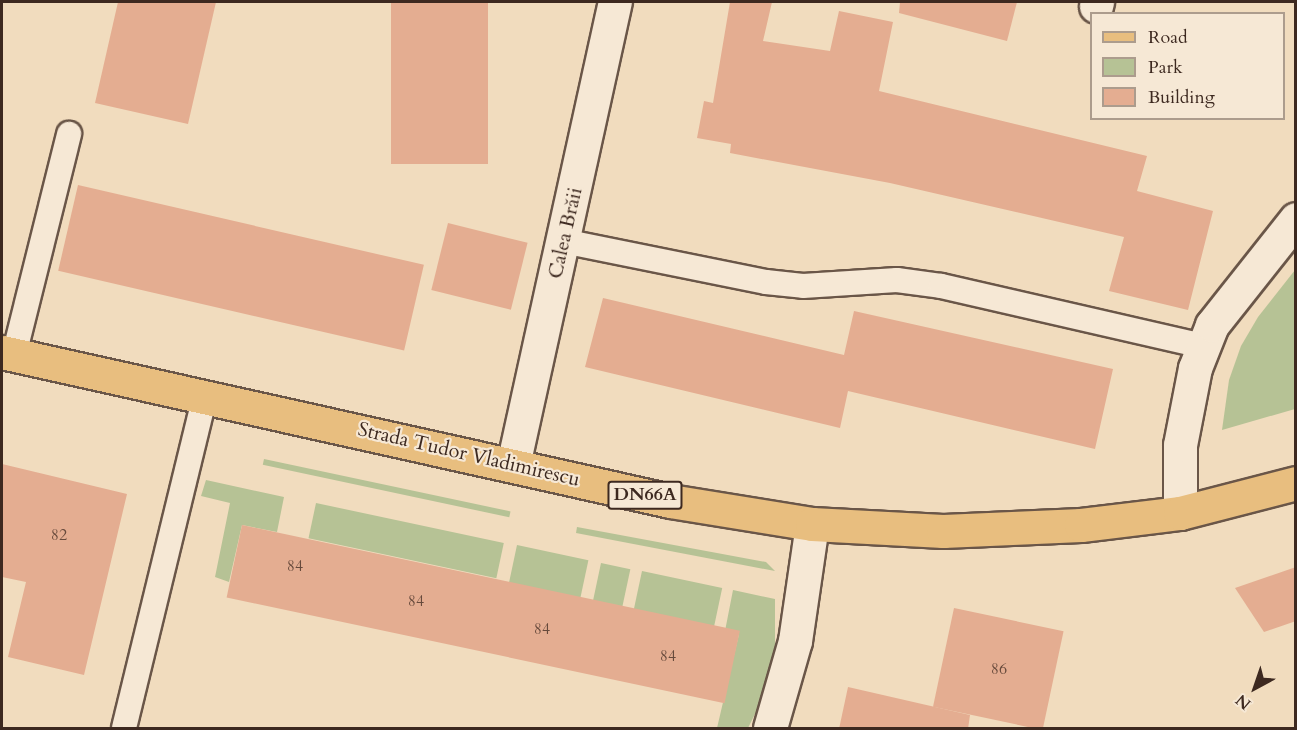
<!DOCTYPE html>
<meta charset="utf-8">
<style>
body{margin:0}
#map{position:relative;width:1297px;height:730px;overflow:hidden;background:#f1dcbe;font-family:Cardo,serif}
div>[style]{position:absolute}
.green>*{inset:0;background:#b6c295;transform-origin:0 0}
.building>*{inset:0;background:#e4ad91;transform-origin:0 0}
.roads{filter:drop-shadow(2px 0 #6a5648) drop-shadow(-2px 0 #6a5648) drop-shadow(0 2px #6a5648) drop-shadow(0 -2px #6a5648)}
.lane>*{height:24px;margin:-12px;padding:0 12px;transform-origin:12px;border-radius:12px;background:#f6e8d5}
.street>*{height:33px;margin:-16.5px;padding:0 16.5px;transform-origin:16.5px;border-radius:16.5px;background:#f6e8d5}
.secondary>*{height:33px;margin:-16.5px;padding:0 16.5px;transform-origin:16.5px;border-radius:16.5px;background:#f6e8d5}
.primary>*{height:33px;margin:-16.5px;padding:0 16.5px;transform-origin:16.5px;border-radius:16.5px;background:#e8be7f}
span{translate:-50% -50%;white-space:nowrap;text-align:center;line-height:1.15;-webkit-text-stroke:4.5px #f6e8d5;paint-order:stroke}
.number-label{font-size:16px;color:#674a3c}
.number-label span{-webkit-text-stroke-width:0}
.shield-label span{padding:2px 4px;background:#f6e8d5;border:2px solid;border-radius:4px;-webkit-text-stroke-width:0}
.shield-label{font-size:18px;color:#3d2920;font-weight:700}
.street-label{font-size:20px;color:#3d2920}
.frame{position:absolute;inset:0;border:3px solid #3d2920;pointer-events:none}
.legend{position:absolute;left:1090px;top:12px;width:195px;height:108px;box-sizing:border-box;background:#f6e8d5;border:2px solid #ac9c8d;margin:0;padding:8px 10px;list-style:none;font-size:18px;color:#3d2920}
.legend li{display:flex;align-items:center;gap:12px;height:30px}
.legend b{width:30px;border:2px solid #ac9c8d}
.north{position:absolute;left:1225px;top:658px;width:60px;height:60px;-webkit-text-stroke:4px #f6e8d5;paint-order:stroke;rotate:220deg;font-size:16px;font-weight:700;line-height:24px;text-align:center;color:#3d2920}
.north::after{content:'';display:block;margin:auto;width:21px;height:27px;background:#3d2920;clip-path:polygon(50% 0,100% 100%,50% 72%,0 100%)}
</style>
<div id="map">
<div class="green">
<i style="clip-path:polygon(1295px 270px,1295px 409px,1222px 430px,1229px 380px,1241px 346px,1258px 317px)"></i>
<i style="left:264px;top:459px;width:252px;height:6px;rotate:12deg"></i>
<i style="clip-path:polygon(206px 480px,284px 497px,277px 532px,242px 525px,229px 582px,215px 577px,230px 503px,201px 496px)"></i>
<i style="left:316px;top:503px;width:192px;height:36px;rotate:12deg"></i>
<i style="clip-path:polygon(577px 527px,766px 562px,775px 571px,576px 533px)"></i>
<i style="left:517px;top:545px;width:73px;height:40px;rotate:12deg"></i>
<i style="left:601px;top:563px;width:30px;height:40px;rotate:12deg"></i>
<i style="left:642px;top:571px;width:82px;height:42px;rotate:12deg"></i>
<i style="clip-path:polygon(733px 590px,775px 599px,775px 645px,761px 702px,748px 728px,717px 728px,739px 634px,725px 631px)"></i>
</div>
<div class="building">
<i style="clip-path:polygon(118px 2px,216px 2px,188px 124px,95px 103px)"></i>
<i style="left:391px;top:2px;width:97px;height:162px"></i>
<i style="clip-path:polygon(730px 2px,772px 2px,763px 41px,830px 51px,839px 11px,893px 22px,879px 91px,1147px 156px,1137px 191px,1213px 211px,1188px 310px,1109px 291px,1124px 237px,890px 183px,730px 153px,731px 144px,697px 138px,704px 101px,713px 103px)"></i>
<i style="clip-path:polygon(900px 2px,1017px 2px,1007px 41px,899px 13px)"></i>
<i style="left:78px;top:185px;width:355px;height:88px;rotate:13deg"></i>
<i style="left:448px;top:223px;width:82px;height:69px;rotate:14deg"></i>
<i style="clip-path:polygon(603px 298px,844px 355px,854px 311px,1113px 369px,1095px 449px,848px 391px,840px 428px,585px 367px)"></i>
<i style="clip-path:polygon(2px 464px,127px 494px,84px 675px,8px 657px,26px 582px,2px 577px)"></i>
<i style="left:242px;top:525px;width:509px;height:74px;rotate:12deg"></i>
<i style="clip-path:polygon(1296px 567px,1296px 621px,1264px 632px,1235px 588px)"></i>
<i style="left:954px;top:608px;width:112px;height:101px;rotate:12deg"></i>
<i style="clip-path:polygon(848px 687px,970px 715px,968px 729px,839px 729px)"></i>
</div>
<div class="roads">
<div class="lane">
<i style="left:563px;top:241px;width:207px;rotate:11.4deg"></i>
<i style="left:766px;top:282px;width:37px;rotate:6deg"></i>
<i style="left:803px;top:286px;width:94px;rotate:-3.7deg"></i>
<i style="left:897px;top:280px;width:44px;rotate:7.8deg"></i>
<i style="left:941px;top:286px;width:270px;rotate:12.9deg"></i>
<i style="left:14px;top:355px;width:228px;rotate:-76deg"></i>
<i style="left:124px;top:728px;width:342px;rotate:-76.3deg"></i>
</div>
<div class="street">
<i style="left:1096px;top:6px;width:4px;rotate:-76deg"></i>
<i style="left:1180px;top:513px;width:68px;rotate:-90deg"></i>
<i style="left:1180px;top:445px;width:78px;rotate:-79deg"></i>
<i style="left:1195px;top:368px;width:46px;rotate:-68.4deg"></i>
<i style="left:1212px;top:325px;width:135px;rotate:-51.6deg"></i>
<i style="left:770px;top:728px;width:91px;rotate:-74deg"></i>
<i style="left:795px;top:641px;width:118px;rotate:-81.7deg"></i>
</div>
<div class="secondary">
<i style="left:513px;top:465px;width:474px;rotate:-77.6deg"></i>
</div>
<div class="primary">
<i style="left:2px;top:352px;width:684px;rotate:12.57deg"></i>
<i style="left:670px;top:501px;width:144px;rotate:9.2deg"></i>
<i style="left:812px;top:524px;width:131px;rotate:3.1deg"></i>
<i style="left:943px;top:531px;width:138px;rotate:-2.5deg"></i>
<i style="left:1081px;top:525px;width:100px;rotate:-6.9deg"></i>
<i style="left:1180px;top:513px;width:120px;rotate:-14.5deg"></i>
</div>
</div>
<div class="number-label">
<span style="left:59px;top:535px">82</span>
<span style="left:295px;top:566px">84</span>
<span style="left:416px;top:601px">84</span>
<span style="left:542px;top:629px">84</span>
<span style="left:668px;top:656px">84</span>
<span style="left:999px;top:669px">86</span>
</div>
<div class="shield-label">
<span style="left:645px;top:495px">DN66A</span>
</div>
<div class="street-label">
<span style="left:565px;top:233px;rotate:-77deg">Calea Brăii</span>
<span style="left:469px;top:454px;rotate:13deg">Strada Tudor Vladimirescu</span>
</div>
<div class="frame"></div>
<ul class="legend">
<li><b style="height:8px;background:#e8be7f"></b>Road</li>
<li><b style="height:16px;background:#b6c295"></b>Park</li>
<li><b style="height:16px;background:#e4ad91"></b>Building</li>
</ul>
<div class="north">N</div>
</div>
